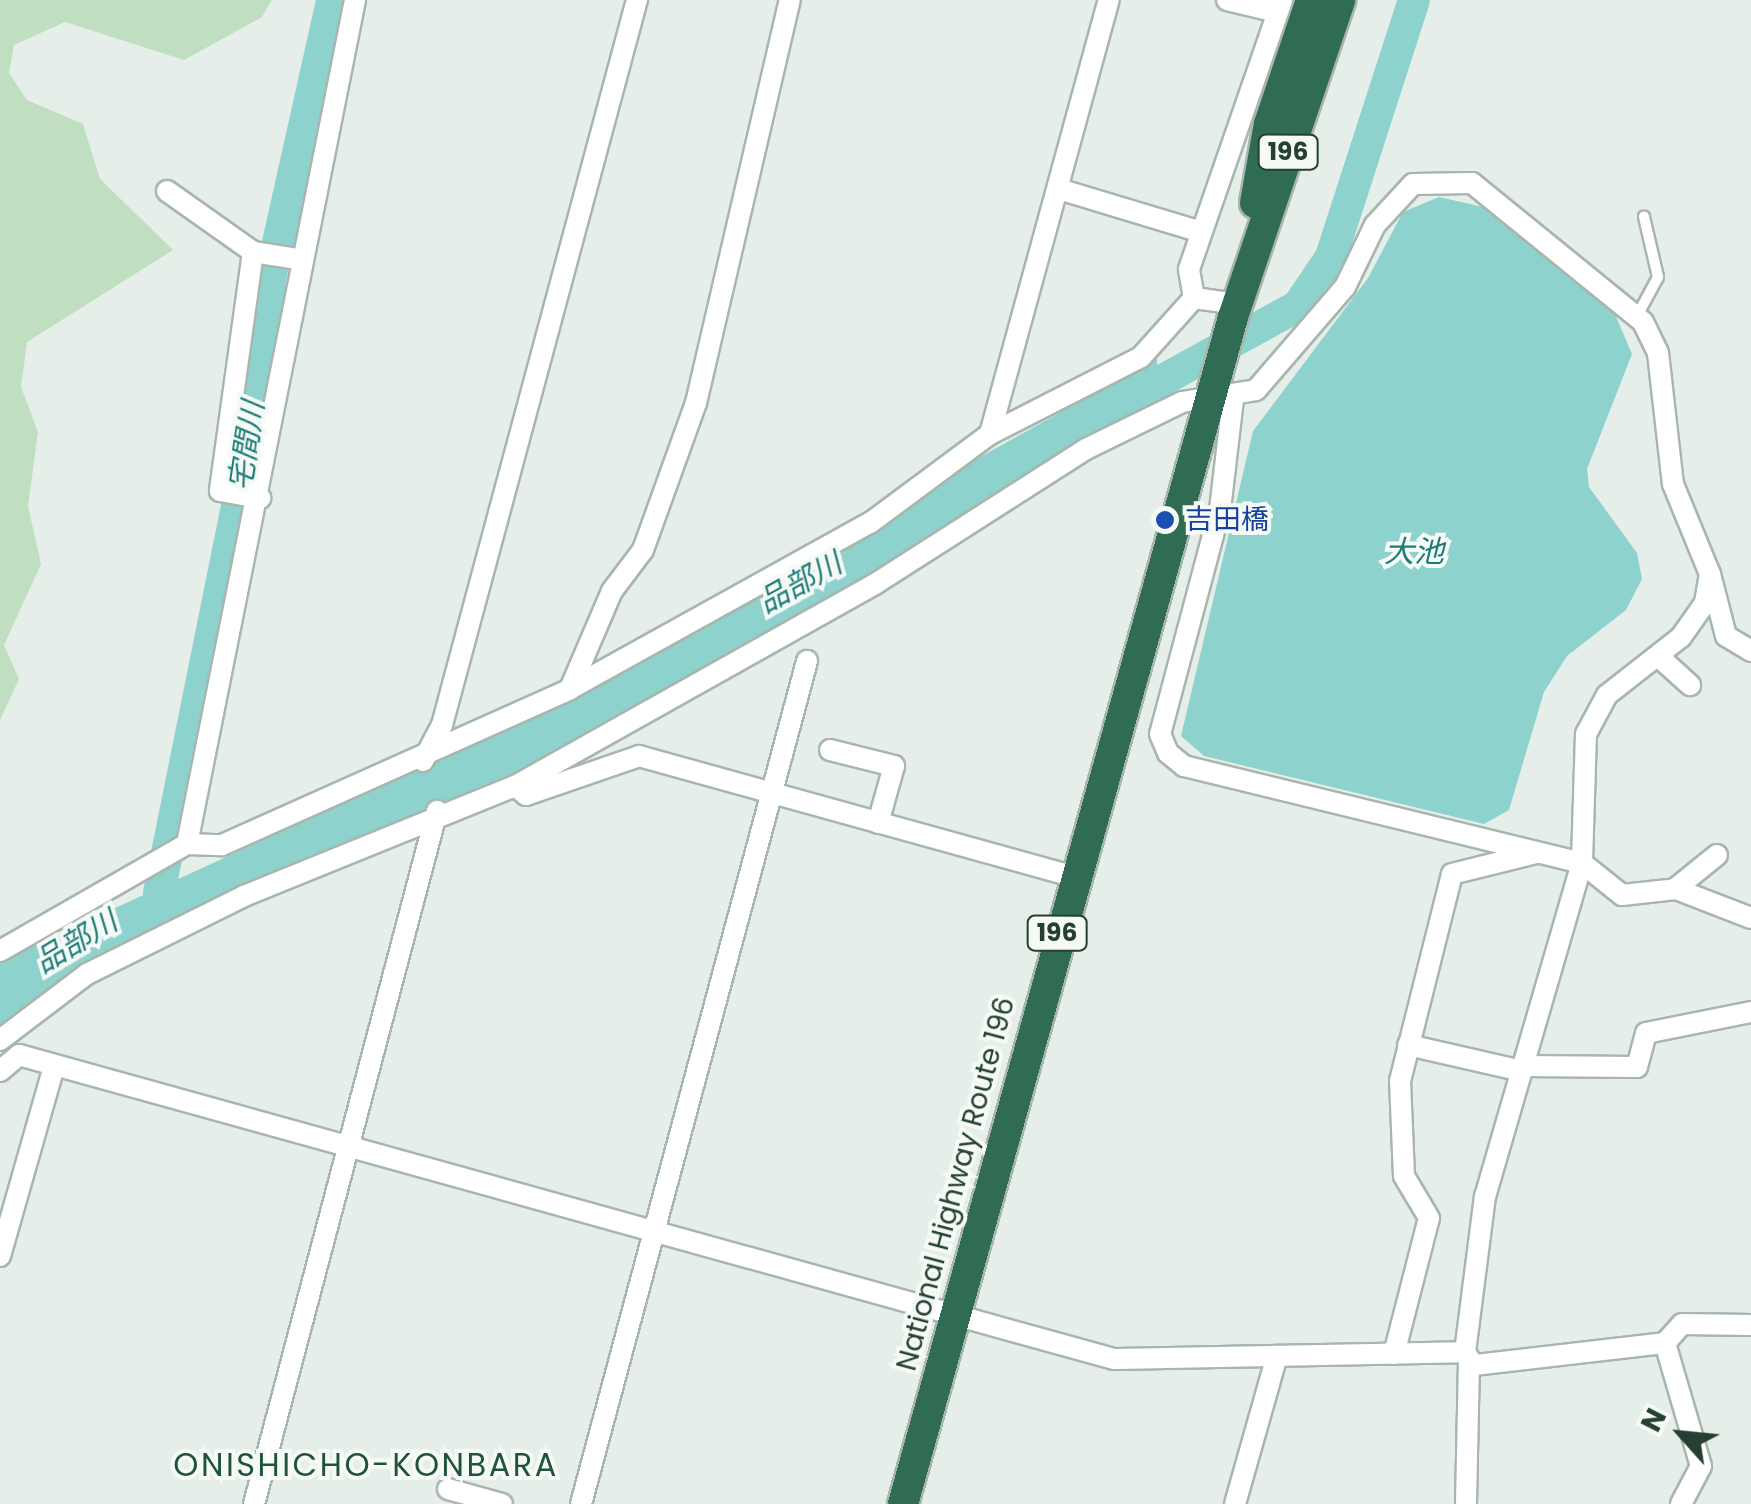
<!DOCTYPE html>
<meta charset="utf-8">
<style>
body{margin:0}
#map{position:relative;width:1751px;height:1504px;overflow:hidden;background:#e5eee8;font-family:Poppins,"Noto Sans JP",sans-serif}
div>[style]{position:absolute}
.green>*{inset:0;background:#bfdfc0}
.water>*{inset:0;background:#8ed2cd}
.river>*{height:32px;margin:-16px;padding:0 16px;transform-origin:16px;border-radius:16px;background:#8ed2cd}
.roads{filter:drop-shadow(2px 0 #a7b6ae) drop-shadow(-2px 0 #a7b6ae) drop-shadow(0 2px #a7b6ae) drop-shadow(0 -2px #a7b6ae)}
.lane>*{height:10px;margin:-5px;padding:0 5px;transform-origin:5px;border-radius:5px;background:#fff}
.street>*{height:20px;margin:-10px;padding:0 10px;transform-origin:10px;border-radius:10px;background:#fff}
.highway>*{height:30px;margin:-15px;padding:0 15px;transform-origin:15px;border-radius:15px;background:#306c53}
.dots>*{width:28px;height:28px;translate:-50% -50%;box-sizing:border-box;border:5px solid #f6faf7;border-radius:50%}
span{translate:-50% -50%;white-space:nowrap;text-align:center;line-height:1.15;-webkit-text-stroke:8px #f6faf7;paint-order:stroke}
.shield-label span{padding:2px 8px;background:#f6faf7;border:2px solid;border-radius:8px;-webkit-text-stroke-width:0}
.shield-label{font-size:25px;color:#244032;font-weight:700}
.transit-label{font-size:28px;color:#164399}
.left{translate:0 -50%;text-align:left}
.street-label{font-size:28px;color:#244032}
.water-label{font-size:30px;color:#1e7c77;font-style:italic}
.quarter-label{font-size:32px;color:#20533b;letter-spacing:2.5px}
.north{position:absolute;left:1631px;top:1384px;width:100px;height:100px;-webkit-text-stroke:8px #f6faf7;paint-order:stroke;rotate:297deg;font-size:28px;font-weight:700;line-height:40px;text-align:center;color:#244032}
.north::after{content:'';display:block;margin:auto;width:35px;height:45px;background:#244032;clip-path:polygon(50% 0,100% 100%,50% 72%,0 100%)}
</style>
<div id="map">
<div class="green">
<i style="clip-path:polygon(0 0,272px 0,262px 17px,184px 60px,65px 22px,14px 45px,9px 73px,27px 100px,83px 124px,100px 179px,173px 250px,27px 342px,21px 387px,38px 432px,28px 506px,41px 564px,4px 645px,19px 679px,0 720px)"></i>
</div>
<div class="water">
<i style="clip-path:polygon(1439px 197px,1483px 207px,1614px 312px,1632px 354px,1587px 469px,1589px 487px,1637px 553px,1642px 579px,1626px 610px,1567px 656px,1544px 692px,1509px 810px,1484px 824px,1204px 756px,1181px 736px,1253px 431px,1368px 278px,1403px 212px)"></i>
<i style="clip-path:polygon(1157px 359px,1156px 405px,1044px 463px,863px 584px,553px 755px,351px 846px,0 1029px,0 961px,417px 769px)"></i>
</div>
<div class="river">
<i style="left:1119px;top:404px;width:204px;rotate:-28.7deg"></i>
<i style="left:1298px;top:306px;width:59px;rotate:-56deg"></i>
<i style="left:1331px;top:257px;width:270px;rotate:-72.1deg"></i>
<i style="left:159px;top:893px;width:455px;rotate:-78.6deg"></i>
<i style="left:249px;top:447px;width:174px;rotate:-82.8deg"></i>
<i style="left:271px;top:274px;width:281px;rotate:-77.4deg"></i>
</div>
<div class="roads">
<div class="lane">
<i style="left:1637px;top:316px;width:44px;rotate:-61.7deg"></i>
<i style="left:1658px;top:277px;width:62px;rotate:-103.1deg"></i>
</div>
<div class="street">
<i style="left:1227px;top:0;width:51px;rotate:13.5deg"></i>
<i style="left:1062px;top:190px;width:145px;rotate:16.8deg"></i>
<i style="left:167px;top:191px;width:105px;rotate:35.3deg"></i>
<i style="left:253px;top:252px;width:241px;rotate:97.9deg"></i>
<i style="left:220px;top:491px;width:41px;rotate:9.9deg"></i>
<i style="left:253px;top:252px;width:46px;rotate:8.8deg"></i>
<i style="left:1194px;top:298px;width:29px;rotate:-100deg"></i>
<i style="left:1189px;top:269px;width:285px;rotate:-70.9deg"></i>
<i style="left:1233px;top:399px;width:111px;rotate:96.7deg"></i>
<i style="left:1220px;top:509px;width:233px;rotate:104.9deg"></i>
<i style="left:1160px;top:734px;width:21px;rotate:67deg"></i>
<i style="left:1168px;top:753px;width:21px;rotate:39deg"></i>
<i style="left:1184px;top:766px;width:410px;rotate:13.7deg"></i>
<i style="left:1582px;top:863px;width:51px;rotate:38.7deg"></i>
<i style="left:1622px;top:895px;width:54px;rotate:-6.3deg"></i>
<i style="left:1676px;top:889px;width:80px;rotate:21.1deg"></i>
<i style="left:990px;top:434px;width:450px;rotate:-74.7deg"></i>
<i style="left:1710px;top:574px;width:64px;rotate:75.5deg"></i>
<i style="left:1726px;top:636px;width:29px;rotate:31deg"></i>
<i style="left:1659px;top:657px;width:42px;rotate:42.1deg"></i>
<i style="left:570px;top:689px;width:107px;rotate:-66.8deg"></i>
<i style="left:612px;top:591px;width:51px;rotate:-52.9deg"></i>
<i style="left:643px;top:550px;width:156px;rotate:-70.2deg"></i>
<i style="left:696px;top:403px;width:414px;rotate:-76.9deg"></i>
<i style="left:830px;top:750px;width:66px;rotate:14deg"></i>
<i style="left:894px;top:766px;width:59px;rotate:105.7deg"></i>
<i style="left:423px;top:761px;width:41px;rotate:-62.2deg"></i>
<i style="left:442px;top:725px;width:751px;rotate:-74.95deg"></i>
<i style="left:515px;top:786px;width:14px;rotate:39deg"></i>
<i style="left:526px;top:795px;width:120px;rotate:-19deg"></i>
<i style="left:639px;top:756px;width:449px;rotate:15.5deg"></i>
<i style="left:187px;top:844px;width:861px;rotate:-78.74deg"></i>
<i style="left:1675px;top:889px;width:54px;rotate:-39deg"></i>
<i style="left:0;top:951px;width:215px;rotate:-29.8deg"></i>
<i style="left:187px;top:844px;width:35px;rotate:2deg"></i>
<i style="left:222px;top:845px;width:381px;rotate:-24.1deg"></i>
<i style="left:570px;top:689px;width:343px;rotate:-29deg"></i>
<i style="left:870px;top:523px;width:149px;rotate:-36.6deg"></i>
<i style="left:990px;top:434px;width:169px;rotate:-27deg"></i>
<i style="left:1141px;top:357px;width:79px;rotate:-48.1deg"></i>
<i style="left:1194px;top:298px;width:43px;rotate:7.9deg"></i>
<i style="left:0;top:1040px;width:109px;rotate:-37.2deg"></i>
<i style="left:87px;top:974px;width:175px;rotate:-26.4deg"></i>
<i style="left:244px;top:896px;width:292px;rotate:-22.1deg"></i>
<i style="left:515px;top:786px;width:413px;rotate:-29.3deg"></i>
<i style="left:875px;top:584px;width:250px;rotate:-32.6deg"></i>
<i style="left:1086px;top:449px;width:107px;rotate:-26.1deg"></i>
<i style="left:1182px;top:402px;width:75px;rotate:-9.2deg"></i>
<i style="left:1256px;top:390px;width:136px;rotate:-49.2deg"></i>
<i style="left:1345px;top:287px;width:69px;rotate:-64.2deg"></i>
<i style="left:1375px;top:225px;width:56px;rotate:-47.2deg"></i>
<i style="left:1413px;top:184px;width:59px;rotate:-1deg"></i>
<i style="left:1472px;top:183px;width:220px;rotate:39.1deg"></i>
<i style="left:1643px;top:322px;width:34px;rotate:64deg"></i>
<i style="left:1658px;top:353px;width:132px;rotate:83.5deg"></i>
<i style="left:1673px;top:484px;width:97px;rotate:67.7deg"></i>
<i style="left:1710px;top:574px;width:29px;rotate:100deg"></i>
<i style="left:1705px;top:603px;width:42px;rotate:125.2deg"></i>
<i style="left:1681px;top:637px;width:94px;rotate:141.9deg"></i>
<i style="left:1607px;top:695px;width:44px;rotate:118.3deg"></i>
<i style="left:1586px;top:734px;width:129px;rotate:91.8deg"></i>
<i style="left:1582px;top:863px;width:347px;rotate:106.2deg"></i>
<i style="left:1485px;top:1196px;width:157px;rotate:97.3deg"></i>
<i style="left:1408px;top:1045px;width:117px;rotate:12.8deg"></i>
<i style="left:1524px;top:1066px;width:113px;rotate:0.5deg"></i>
<i style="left:1637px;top:1067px;width:35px;rotate:-75deg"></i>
<i style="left:1646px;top:1033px;width:107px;rotate:-11.3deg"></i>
<i style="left:0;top:1071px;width:25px;rotate:-40deg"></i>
<i style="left:19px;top:1055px;width:1136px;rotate:15.52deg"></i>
<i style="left:1114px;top:1359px;width:351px;rotate:-1.1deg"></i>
<i style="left:0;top:1256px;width:197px;rotate:-74.1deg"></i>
<i style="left:1665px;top:1343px;width:128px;rotate:73.7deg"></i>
<i style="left:1701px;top:1466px;width:43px;rotate:117.8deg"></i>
<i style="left:1665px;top:1343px;width:25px;rotate:-48deg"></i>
<i style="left:1682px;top:1324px;width:69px;rotate:0.8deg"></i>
<i style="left:1394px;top:1354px;width:140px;rotate:-75.6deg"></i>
<i style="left:1429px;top:1218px;width:49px;rotate:-120.8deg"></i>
<i style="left:1404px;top:1176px;width:95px;rotate:-92.4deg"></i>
<i style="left:1400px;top:1081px;width:213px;rotate:-75.9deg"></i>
<i style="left:1452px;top:874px;width:87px;rotate:-14deg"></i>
<i style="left:1475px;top:1365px;width:191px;rotate:-6.6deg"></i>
<i style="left:448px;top:1489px;width:56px;rotate:15.5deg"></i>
<i style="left:254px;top:1504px;width:717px;rotate:-75.21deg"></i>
<i style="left:581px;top:1504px;width:873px;rotate:-74.99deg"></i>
<i style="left:1235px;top:1504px;width:154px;rotate:-74.2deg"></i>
<i style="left:1466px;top:1504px;width:146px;rotate:-88.8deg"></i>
</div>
<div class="highway">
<i style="left:1255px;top:203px;width:80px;rotate:-80deg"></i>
<i style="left:1269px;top:124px;width:131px;rotate:-71.3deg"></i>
<i style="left:903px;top:1504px;width:1232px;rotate:-74.46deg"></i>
<i style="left:1233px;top:317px;width:335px;rotate:-71.3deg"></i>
</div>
</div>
<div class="dots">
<i style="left:1165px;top:520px;background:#1a4fb4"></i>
</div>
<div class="shield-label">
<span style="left:1288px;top:152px">196</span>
<span style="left:1057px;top:933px">196</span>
</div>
<div class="transit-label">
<span class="left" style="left:1185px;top:520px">吉田橋</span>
</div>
<div class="street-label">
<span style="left:956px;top:1184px;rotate:-75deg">National Highway Route 196</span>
</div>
<div class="water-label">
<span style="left:247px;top:446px;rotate:-81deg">宅間川</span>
<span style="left:1414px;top:552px">大池</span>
<span style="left:800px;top:583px;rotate:-29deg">品部川</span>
<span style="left:76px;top:942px;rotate:-31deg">品部川</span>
</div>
<div class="quarter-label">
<span style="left:366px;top:1465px">ONISHICHO-KONBARA</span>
</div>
<div class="north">N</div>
</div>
